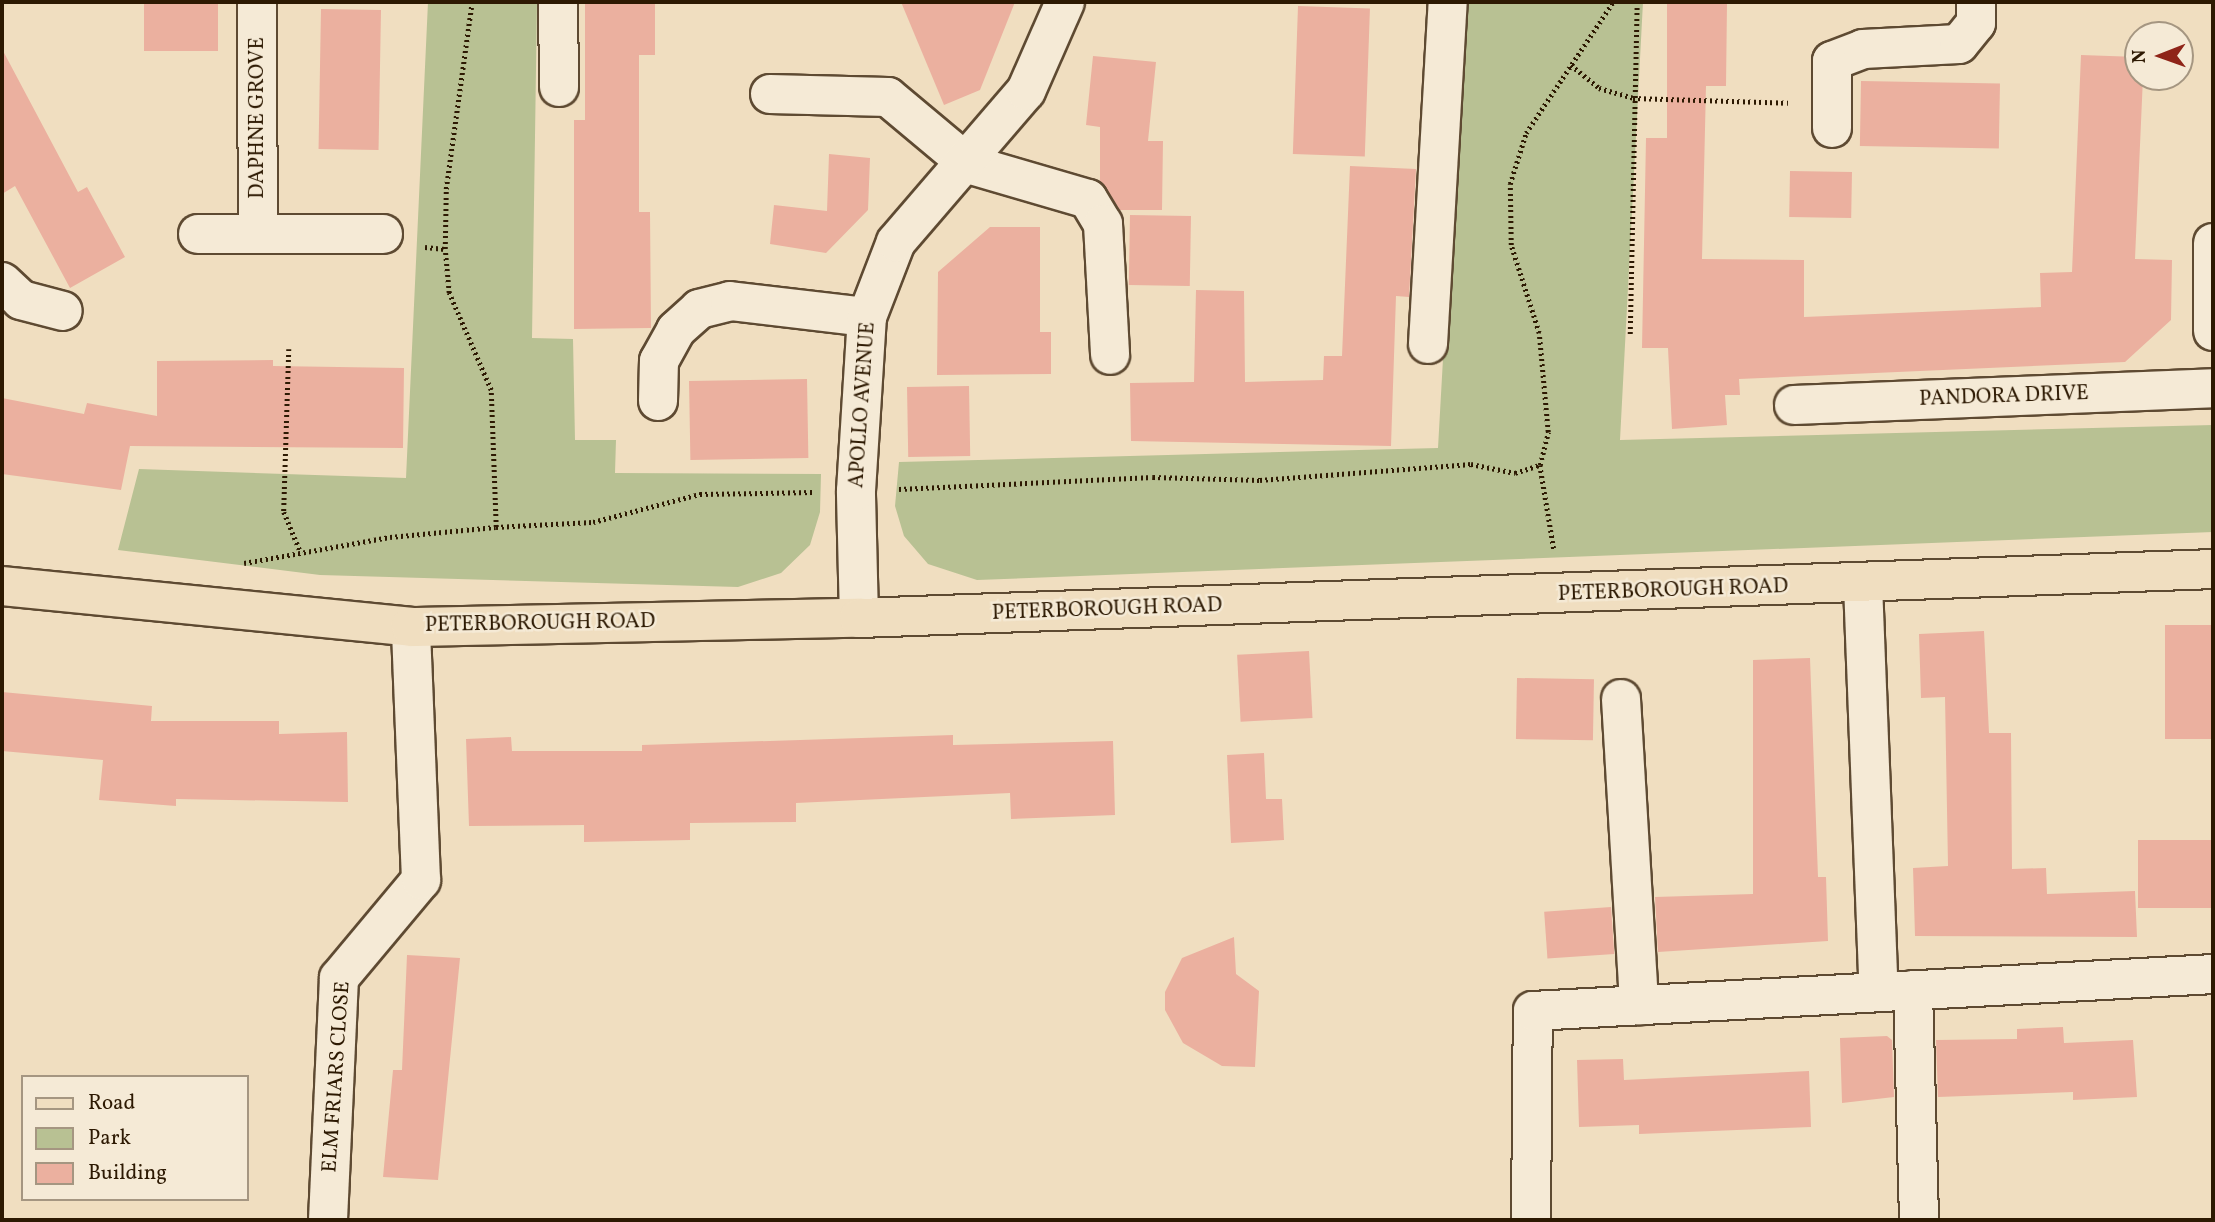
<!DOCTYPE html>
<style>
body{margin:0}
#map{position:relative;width:2215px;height:1222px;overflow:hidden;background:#f0dec0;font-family:Vollkorn,serif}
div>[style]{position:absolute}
.green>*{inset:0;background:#b8c193}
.building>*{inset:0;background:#ebb09f;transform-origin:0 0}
.path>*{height:4.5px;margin-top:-2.25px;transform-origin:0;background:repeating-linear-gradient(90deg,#2d1902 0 2px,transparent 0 5.5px)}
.roads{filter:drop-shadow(2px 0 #5e4a32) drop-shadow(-2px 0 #5e4a32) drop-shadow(0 2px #5e4a32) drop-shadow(0 -2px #5e4a32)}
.minor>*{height:38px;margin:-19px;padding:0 19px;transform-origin:19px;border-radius:19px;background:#f5ead6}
.major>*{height:38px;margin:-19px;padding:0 19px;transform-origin:19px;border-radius:19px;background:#f0dec0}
span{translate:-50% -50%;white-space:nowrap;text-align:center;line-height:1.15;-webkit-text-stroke:5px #f5ead6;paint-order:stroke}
.street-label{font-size:21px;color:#2d1902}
.frame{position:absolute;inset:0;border:4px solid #2d1902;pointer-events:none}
.legend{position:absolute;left:21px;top:1075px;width:228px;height:126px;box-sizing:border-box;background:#f5ead6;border:2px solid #a59681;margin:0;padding:9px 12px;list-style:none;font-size:21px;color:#2d1902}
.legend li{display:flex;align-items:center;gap:14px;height:35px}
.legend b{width:35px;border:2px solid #a59681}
.north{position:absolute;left:2124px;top:21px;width:70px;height:70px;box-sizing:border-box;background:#f5ead6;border:2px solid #a59681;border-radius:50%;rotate:269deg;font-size:19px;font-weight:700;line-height:28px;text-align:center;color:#2d1902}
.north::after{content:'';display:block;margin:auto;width:24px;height:32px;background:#8f2418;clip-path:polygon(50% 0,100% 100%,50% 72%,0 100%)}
</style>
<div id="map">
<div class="green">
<i style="clip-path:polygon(428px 2px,537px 2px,532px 338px,573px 339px,575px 440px,616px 440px,615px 473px,821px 474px,820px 512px,810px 545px,781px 573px,738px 587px,320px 575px,118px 550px,139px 469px,406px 478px)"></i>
<i style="clip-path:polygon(1463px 2px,1643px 2px,1620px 440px,2213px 425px,2213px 532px,977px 580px,928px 564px,904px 536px,895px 506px,899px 462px,1438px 448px)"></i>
</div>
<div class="building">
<i style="left:144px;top:2px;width:74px;height:49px"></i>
<i style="clip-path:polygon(585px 2px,655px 2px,655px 55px,639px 55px,639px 212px,650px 212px,651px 328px,574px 329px,574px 120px,585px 120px)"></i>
<i style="clip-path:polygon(901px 2px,1015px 2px,980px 90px,944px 105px)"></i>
<i style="clip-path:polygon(1667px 3px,1727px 4px,1726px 86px,1706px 86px,1702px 259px,1804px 260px,1804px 317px,2041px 307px,2040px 273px,2072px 272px,2081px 55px,2138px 57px,2143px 77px,2135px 259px,2172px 260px,2171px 320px,2125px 362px,1739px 379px,1740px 395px,1725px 395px,1727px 425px,1672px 429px,1668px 348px,1642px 348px,1646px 138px,1667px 138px)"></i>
<i style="left:1298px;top:6px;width:72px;height:148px;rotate:2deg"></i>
<i style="left:321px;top:9px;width:60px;height:140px;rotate:1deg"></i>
<i style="clip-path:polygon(2px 49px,78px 192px,87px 187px,125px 257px,70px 288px,15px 186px,2px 194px)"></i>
<i style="clip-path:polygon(1093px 56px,1156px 62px,1148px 141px,1163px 141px,1162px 210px,1120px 210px,1100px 182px,1100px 127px,1086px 125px)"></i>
<i style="left:1861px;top:81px;width:139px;height:65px;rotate:1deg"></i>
<i style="clip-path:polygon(829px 154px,870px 158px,868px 210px,826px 253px,770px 244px,774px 205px,827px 211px)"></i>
<i style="clip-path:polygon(1350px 166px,1416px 169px,1409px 297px,1396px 296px,1391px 446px,1131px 441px,1130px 383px,1194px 382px,1196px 290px,1244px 291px,1245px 382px,1323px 380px,1324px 356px,1342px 356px)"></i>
<i style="left:1790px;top:171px;width:62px;height:46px;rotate:1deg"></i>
<i style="left:1130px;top:215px;width:61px;height:70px;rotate:1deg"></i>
<i style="clip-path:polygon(990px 227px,1040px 227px,1040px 332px,1051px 332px,1051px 374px,937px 375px,938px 272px)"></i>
<i style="clip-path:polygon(273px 360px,273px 366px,404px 368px,403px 448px,130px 446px,121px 490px,2px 474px,2px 398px,84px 414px,87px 403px,157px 416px,157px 361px)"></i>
<i style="left:807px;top:379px;width:79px;height:118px;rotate:89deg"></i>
<i style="left:969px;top:386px;width:70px;height:62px;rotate:89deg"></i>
<i style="left:2213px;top:625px;width:114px;height:48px;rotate:90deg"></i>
<i style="clip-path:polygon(1984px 631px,1989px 733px,2011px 733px,2012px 869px,2046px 868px,2047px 894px,2135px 891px,2137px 937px,1915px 936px,1913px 868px,1948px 866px,1945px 697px,1921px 698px,1919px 634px)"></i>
<i style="left:1309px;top:651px;width:67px;height:72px;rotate:87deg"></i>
<i style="clip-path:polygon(1810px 658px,1818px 877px,1826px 877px,1828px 941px,1658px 952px,1655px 897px,1753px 894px,1753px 660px)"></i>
<i style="left:1517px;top:678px;width:77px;height:61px;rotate:1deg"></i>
<i style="clip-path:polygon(2px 692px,152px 706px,151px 721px,279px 721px,279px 734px,347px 732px,348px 802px,176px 799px,176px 806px,99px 800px,103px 760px,2px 751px)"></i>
<i style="clip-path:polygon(953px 735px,953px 745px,1113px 741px,1115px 815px,1011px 819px,1010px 793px,796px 803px,796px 822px,690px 823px,690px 840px,584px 842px,584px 825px,469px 826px,466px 739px,511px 737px,512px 751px,642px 751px,642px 745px)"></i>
<i style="clip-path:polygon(1264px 753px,1266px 799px,1282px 799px,1284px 840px,1231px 843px,1227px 755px)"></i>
<i style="left:2138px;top:840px;width:75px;height:68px"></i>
<i style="left:1611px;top:907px;width:47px;height:67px;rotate:86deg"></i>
<i style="clip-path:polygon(1234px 937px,1236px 974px,1259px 991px,1255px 1067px,1222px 1066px,1183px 1043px,1165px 1010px,1165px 992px,1182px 958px)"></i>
<i style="clip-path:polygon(407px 955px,460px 958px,438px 1180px,383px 1177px,393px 1070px,402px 1070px)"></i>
<i style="clip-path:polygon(2063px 1027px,2064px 1043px,2133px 1040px,2137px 1097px,2073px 1100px,2073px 1092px,1938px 1097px,1936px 1040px,2017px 1039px,2017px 1029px)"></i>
<i style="clip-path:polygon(1887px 1036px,1892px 1040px,1894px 1097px,1842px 1103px,1840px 1038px)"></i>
<i style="clip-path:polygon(1623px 1059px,1624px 1080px,1809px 1071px,1811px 1127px,1639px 1134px,1639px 1125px,1579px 1127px,1577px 1060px)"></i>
</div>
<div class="path">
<i style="left:1571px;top:65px;width:36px;rotate:39deg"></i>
<i style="left:1599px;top:88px;width:35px;rotate:16deg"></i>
<i style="left:1633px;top:98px;width:155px;rotate:1.8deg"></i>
<i style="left:425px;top:247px;width:20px;rotate:6deg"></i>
<i style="left:1630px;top:334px;width:332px;rotate:-88.8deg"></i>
<i style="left:289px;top:349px;width:163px;rotate:91.8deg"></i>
<i style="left:284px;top:512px;width:44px;rotate:67.5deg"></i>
<i style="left:1540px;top:465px;width:86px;rotate:80.6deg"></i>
<i style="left:899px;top:489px;width:254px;rotate:-2.7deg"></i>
<i style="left:1153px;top:477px;width:107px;rotate:1.6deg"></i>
<i style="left:1260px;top:480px;width:212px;rotate:-4.3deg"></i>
<i style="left:1471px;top:464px;width:45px;rotate:11.6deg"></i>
<i style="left:1515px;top:473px;width:26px;rotate:-18deg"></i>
<i style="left:1540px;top:465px;width:34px;rotate:-76deg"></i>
<i style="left:1548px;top:432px;width:99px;rotate:-95.2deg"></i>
<i style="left:1539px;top:333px;width:92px;rotate:-107.7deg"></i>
<i style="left:1511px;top:245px;width:61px;rotate:-90.9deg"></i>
<i style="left:1510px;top:184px;width:53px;rotate:-72.6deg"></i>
<i style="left:1526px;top:133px;width:157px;rotate:-56.4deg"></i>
<i style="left:496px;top:527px;width:97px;rotate:-3deg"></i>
<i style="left:593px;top:522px;width:111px;rotate:-14.7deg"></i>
<i style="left:700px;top:494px;width:113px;rotate:-1deg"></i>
<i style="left:244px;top:563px;width:148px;rotate:-10.1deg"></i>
<i style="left:390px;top:537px;width:106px;rotate:-5.4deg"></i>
<i style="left:496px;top:527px;width:137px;rotate:-92.1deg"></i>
<i style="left:491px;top:390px;width:106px;rotate:-113.4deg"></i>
<i style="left:449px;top:293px;width:44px;rotate:-95.2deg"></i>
<i style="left:445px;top:249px;width:60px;rotate:-89deg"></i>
<i style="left:446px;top:189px;width:189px;rotate:-82.1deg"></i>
</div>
<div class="roads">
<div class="minor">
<i style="left:257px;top:2px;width:232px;rotate:89.8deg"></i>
<i style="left:558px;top:2px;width:85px;rotate:89.3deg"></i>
<i style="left:770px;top:94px;width:118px;rotate:1.5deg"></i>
<i style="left:888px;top:97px;width:104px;rotate:39.9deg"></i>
<i style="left:968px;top:164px;width:125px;rotate:16.3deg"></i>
<i style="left:1088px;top:199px;width:29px;rotate:59deg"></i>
<i style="left:1103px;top:224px;width:131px;rotate:86.9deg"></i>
<i style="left:1832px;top:128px;width:67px;rotate:-90deg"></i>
<i style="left:1832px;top:61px;width:33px;rotate:-21deg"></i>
<i style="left:1863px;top:49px;width:96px;rotate:-3deg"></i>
<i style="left:1959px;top:44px;width:27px;rotate:-51deg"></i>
<i style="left:1976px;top:23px;width:21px;rotate:-90deg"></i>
<i style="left:198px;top:234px;width:185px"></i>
<i style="left:2213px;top:243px;width:88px;rotate:90deg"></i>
<i style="left:2px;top:282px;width:26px;rotate:43deg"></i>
<i style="left:21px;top:300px;width:43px;rotate:14.7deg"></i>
<i style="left:1428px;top:344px;width:343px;rotate:-86.7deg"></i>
<i style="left:658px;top:401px;width:40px;rotate:-88.6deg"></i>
<i style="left:659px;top:361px;width:35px;rotate:-61deg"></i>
<i style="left:676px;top:330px;width:31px;rotate:-42deg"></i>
<i style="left:699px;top:309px;width:32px;rotate:-14deg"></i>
<i style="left:730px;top:301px;width:138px;rotate:6.7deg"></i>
<i style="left:1794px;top:405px;width:419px;rotate:-2.3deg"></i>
<i style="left:1863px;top:584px;width:408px;rotate:87.8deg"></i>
<i style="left:859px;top:618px;width:127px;rotate:-91.4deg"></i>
<i style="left:856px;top:491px;width:174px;rotate:-86.4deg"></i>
<i style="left:867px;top:317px;width:80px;rotate:-68.9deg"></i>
<i style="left:896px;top:242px;width:199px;rotate:-49.3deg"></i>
<i style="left:1026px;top:91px;width:97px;rotate:-66.3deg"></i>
<i style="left:1621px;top:699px;width:307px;rotate:86.6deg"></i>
<i style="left:1913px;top:990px;width:230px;rotate:88.5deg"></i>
<i style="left:328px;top:1220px;width:242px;rotate:-87.4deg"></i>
<i style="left:339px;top:978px;width:128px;rotate:-50.1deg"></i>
<i style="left:421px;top:880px;width:253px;rotate:-92.3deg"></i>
<i style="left:1531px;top:1220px;width:209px;rotate:-89.5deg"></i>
<i style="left:1533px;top:1011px;width:681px;rotate:-3.11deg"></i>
</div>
<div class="major">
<i style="left:2px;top:586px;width:411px;rotate:5.7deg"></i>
<i style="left:411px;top:627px;width:448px;rotate:-1.2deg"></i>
<i style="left:859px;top:618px;width:1355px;rotate:-2.07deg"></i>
</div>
</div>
<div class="street-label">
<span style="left:258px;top:118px;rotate:-90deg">DAPHNE GROVE</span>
<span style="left:2004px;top:397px;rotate:-2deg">PANDORA DRIVE</span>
<span style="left:863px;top:405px;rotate:-86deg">APOLLO AVENUE</span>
<span style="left:1673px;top:591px;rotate:-2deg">PETERBOROUGH ROAD</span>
<span style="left:1107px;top:610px;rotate:-2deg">PETERBOROUGH ROAD</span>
<span style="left:540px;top:624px;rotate:-1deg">PETERBOROUGH ROAD</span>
<span style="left:337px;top:1077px;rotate:-86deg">ELM FRIARS CLOSE</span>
</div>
<div class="frame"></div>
<ul class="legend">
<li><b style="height:9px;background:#f0dec0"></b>Road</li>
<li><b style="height:19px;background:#b8c193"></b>Park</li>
<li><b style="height:19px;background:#ebb09f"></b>Building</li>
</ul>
<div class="north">N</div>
</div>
